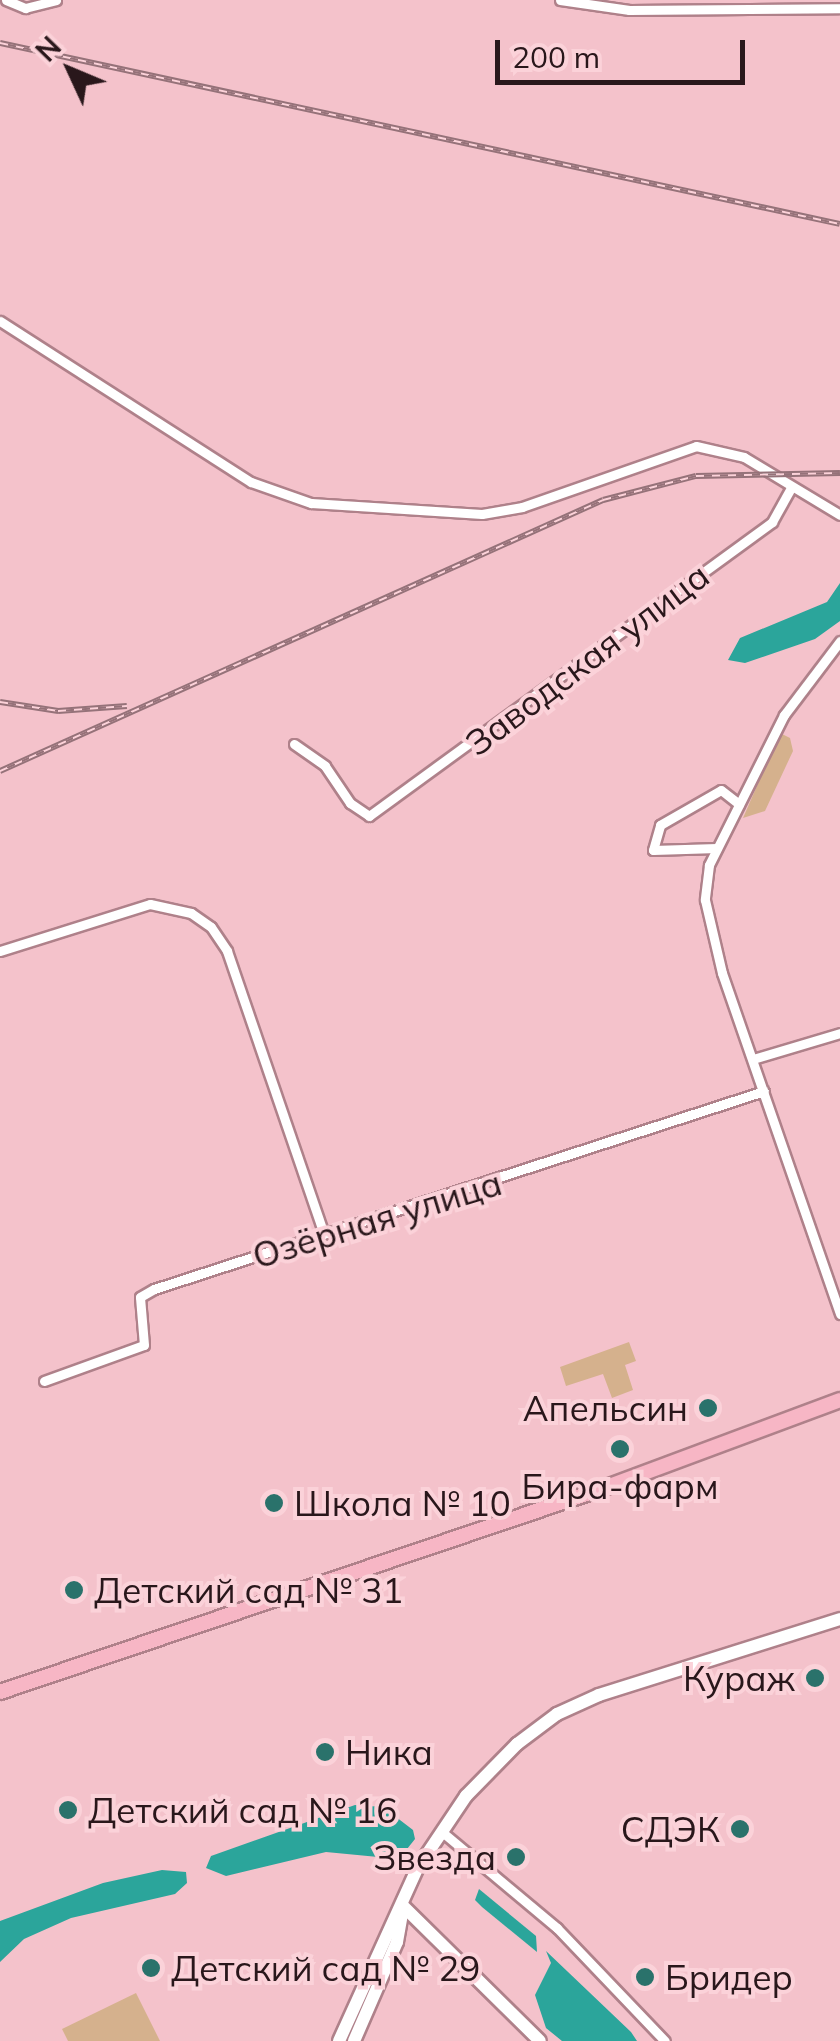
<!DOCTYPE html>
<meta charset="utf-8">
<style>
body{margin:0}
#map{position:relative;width:840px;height:2041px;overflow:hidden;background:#f4c2cb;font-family:Mulish,sans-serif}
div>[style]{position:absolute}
.green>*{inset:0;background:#d5b18d}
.water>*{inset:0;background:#2ba59b}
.roads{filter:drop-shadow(2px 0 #af818a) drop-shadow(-2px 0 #af818a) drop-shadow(0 2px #af818a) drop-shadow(0 -2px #af818a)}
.street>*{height:9px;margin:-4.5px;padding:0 4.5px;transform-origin:4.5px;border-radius:4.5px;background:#fff}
.secondary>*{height:12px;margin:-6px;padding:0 6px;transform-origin:6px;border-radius:6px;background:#fff}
.primary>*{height:14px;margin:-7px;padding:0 7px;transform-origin:7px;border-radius:7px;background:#f7b6c5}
.rail>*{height:6px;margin-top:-3px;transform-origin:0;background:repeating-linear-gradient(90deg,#fbd2d9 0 8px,#957279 0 16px);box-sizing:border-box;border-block:2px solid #957279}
.dots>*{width:28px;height:28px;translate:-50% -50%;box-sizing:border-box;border:5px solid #fbd2d9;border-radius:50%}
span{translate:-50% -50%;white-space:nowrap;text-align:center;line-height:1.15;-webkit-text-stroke:8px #fbd2d9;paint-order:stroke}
.street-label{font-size:35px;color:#29171b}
.poi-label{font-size:35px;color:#29171b}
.right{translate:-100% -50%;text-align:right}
.left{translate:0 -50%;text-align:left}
.north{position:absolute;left:20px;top:20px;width:100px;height:100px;-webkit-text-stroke:8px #fbd2d9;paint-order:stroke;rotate:314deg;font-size:28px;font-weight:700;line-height:40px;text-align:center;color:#29171b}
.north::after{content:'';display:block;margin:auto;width:35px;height:45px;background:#29171b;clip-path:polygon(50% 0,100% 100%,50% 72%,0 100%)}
.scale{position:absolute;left:495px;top:40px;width:250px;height:45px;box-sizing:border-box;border:5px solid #29171b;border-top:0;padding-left:12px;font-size:30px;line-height:35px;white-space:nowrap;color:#29171b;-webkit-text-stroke:8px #fbd2d9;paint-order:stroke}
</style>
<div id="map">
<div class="green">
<i style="clip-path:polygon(780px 733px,790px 738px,793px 751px,765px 811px,743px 818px)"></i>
<i style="clip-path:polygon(629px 1342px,636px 1361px,625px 1365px,633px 1390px,612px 1398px,603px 1374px,566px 1386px,560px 1367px)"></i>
<i style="clip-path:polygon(136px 1993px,160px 2041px,68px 2041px,62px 2029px)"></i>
</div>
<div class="water">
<i style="clip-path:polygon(840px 583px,840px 621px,815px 639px,745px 663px,728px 660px,740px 638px,827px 602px)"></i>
<i style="clip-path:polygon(355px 1805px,383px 1807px,413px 1830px,415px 1839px,399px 1859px,326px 1852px,226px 1876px,206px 1868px,211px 1856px)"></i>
<i style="clip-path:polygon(162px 1870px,186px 1872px,187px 1883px,175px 1894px,71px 1918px,24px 1939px,0 1962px,0 1921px,103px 1883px)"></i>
<i style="clip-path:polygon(479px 1889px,536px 1936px,537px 1952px,482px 1907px,475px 1900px)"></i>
<i style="clip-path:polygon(546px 1951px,631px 2032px,637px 2041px,562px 2041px,546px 2028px,535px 1995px,551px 1963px)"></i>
</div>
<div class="roads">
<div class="street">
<i style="left:6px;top:0;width:21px;rotate:23deg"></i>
<i style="left:25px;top:8px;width:32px;rotate:-14deg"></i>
<i style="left:560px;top:0;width:70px;rotate:8.2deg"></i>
<i style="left:629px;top:10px;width:211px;rotate:-0.5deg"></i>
<i style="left:0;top:321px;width:298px;rotate:32.7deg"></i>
<i style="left:251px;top:482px;width:64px;rotate:19.3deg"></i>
<i style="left:311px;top:503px;width:171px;rotate:3.7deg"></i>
<i style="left:482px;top:514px;width:41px;rotate:-9.9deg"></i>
<i style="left:522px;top:507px;width:184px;rotate:-19.3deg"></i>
<i style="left:696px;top:446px;width:49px;rotate:12.9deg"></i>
<i style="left:744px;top:457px;width:112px;rotate:31.1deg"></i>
<i style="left:840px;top:641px;width:93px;rotate:127.1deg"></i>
<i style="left:784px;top:715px;width:168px;rotate:116.6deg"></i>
<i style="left:709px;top:865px;width:35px;rotate:97deg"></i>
<i style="left:705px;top:900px;width:75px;rotate:76.9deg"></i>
<i style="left:722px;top:973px;width:361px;rotate:70.9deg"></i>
<i style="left:294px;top:744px;width:38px;rotate:35deg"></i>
<i style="left:325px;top:766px;width:45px;rotate:56deg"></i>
<i style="left:350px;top:803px;width:23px;rotate:34deg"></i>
<i style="left:369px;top:816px;width:499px;rotate:-36.1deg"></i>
<i style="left:772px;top:522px;width:39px;rotate:-61deg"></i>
<i style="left:717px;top:848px;width:64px;rotate:178.2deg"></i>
<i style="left:653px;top:850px;width:26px;rotate:-74deg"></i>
<i style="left:660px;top:825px;width:70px;rotate:-29.8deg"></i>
<i style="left:721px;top:790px;width:23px;rotate:38deg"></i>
<i style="left:0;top:951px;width:157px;rotate:-17.4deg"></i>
<i style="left:150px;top:904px;width:42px;rotate:12.4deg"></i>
<i style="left:191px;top:913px;width:24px;rotate:35deg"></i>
<i style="left:211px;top:927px;width:29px;rotate:56deg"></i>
<i style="left:227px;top:951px;width:299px;rotate:71.1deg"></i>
<i style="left:753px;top:1059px;width:91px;rotate:-16.6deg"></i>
<i style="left:44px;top:1381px;width:106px;rotate:-19.8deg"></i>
<i style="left:144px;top:1345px;width:48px;rotate:-94.8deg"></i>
<i style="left:140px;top:1297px;width:16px;rotate:-30deg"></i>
<i style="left:154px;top:1289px;width:641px;rotate:-17.98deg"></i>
<i style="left:441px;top:1831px;width:151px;rotate:39.9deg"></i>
<i style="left:557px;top:1928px;width:156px;rotate:46.3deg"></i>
</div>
<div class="secondary">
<i style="left:403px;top:1906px;width:192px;rotate:44.6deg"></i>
<i style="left:339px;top:2041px;width:189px;rotate:-65.6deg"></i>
<i style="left:417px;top:1869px;width:88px;rotate:-56.1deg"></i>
<i style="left:466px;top:1796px;width:73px;rotate:-45.6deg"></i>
<i style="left:517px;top:1744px;width:50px;rotate:-36.9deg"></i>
<i style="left:557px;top:1714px;width:46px;rotate:-24.3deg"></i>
<i style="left:599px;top:1695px;width:253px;rotate:-17.5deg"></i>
<i style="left:354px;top:2041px;width:108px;rotate:-66.5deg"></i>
<i style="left:397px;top:1942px;width:28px;rotate:-80deg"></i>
</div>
<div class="primary">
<i style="left:0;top:1692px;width:634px;rotate:-18.66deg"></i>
<i style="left:601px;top:1489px;width:255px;rotate:-20.4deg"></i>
</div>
</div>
<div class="rail">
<i style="left:0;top:43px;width:859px;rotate:12.16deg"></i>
<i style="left:0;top:702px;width:59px;rotate:8.8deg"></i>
<i style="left:58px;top:711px;width:69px;rotate:-4.1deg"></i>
<i style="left:0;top:771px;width:661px;rotate:-24.2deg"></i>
<i style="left:603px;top:500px;width:96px;rotate:-14.5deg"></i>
<i style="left:696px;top:476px;width:144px;rotate:-1.2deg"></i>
</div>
<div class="dots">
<i style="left:708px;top:1408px;background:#2a726b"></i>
<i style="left:620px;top:1449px;background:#2a726b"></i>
<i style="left:274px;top:1503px;background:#2a726b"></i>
<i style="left:74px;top:1590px;background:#2a726b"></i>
<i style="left:815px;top:1678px;background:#2a726b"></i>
<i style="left:325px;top:1752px;background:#2a726b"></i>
<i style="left:68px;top:1810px;background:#2a726b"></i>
<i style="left:740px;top:1829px;background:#2a726b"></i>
<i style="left:516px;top:1857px;background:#2a726b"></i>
<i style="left:151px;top:1968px;background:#2a726b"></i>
<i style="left:645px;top:1977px;background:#2a726b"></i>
</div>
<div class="street-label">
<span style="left:587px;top:659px;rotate:-37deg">Заводская улица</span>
<span style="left:377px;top:1219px;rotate:-17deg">Озёрная улица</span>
</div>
<div class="poi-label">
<span class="right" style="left:688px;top:1408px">Апельсин</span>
<span style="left:620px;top:1486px">Бира-фарм</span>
<span class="left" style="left:294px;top:1503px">Школа № 10</span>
<span class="left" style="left:94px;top:1590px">Детский сад № 31</span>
<span class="right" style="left:795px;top:1678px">Кураж</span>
<span class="left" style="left:345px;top:1752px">Ника</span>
<span class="left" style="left:88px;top:1810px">Детский сад № 16</span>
<span class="right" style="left:720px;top:1829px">СДЭК</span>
<span class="right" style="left:496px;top:1857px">Звезда</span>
<span class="left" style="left:171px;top:1968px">Детский сад № 29</span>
<span class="left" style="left:665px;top:1977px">Бридер</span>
</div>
<div class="north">N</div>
<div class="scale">200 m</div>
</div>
